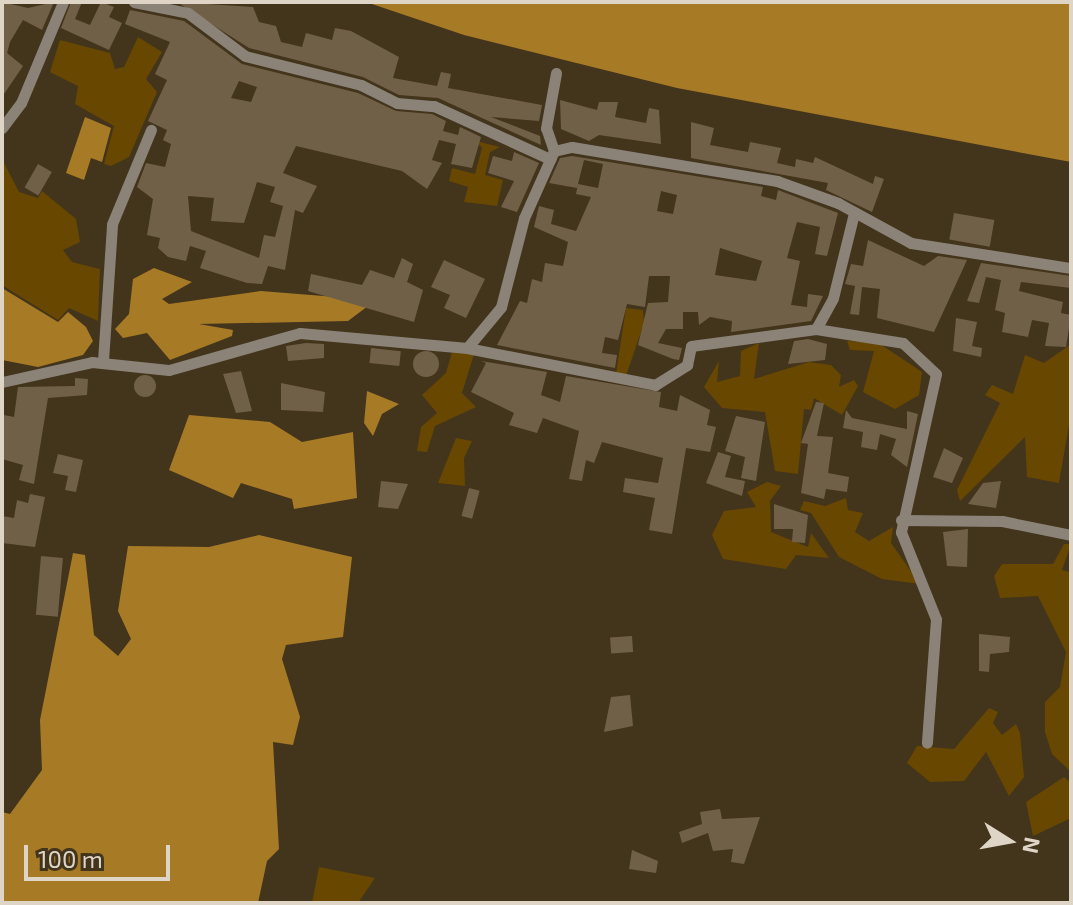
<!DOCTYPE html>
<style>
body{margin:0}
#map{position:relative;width:1073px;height:905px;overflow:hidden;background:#43341c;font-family:"Exo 2",sans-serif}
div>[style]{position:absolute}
.green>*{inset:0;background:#684700}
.water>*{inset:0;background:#a77a26}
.building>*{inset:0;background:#706047;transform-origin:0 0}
.round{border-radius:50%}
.minor>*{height:11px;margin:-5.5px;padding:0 5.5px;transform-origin:5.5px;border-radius:5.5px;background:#8b8378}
span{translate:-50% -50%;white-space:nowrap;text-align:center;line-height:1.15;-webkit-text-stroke:6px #43341c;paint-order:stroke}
.frame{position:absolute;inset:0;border:4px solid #dfd5c7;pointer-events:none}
.north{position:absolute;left:969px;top:801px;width:80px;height:80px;-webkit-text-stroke:6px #43341c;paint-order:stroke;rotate:101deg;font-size:22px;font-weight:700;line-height:32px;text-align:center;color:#dfd5c7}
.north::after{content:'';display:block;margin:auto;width:28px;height:36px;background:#dfd5c7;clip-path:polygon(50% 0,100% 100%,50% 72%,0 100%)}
.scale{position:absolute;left:24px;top:845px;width:146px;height:36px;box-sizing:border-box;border:4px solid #dfd5c7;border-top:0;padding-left:10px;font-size:24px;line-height:28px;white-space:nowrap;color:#dfd5c7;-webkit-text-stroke:6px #43341c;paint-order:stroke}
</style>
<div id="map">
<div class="green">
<i style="clip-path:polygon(138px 37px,162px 52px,146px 79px,157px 92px,129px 157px,111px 166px,104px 164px,114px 126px,75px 104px,78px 86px,50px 72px,60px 40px,110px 53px,115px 69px,124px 67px)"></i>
<i style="clip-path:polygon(476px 141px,500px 147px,490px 152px,485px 175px,503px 180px,497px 206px,464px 202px,468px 187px,449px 181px,452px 168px,475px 174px,482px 148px)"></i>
<i style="clip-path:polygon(2px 159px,19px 192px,38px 198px,42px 191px,76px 219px,80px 242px,63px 250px,72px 262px,100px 269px,98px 321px,69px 308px,58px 320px,2px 285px)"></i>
<i style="clip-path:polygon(626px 308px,643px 310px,644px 323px,626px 376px,616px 374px)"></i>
<i style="clip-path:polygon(847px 341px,877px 342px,922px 372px,919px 395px,895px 409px,863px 392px,874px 351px,850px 350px)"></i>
<i style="clip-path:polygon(759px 343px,754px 379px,809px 362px,831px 365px,841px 375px,839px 387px,854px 380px,858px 386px,842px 415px,814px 398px,811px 410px,804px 409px,798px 474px,775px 471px,765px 412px,722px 408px,704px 387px,719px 361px,717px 382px,740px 376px,741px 351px)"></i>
<i style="clip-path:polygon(1071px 344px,1071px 413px,1059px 483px,1027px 477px,1025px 437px,960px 501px,957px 490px,1000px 403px,985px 395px,992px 385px,1013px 394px,1025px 355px,1044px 363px)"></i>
<i style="clip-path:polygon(452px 352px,474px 354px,462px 393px,476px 407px,435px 426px,427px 452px,417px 451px,421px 427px,437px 413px,422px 395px,446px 373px)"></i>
<i style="clip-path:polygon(456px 438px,472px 441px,464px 458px,465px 486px,438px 483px)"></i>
<i style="clip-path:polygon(767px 482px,781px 486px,770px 501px,771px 532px,808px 547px,811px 533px,829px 558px,796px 555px,786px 569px,723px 559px,712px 535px,724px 511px,756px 507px,747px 492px)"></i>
<i style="clip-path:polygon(846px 498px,848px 510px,863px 513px,855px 532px,869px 541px,893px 527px,891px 543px,920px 584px,882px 579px,839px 557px,811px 513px,800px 510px,804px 501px,825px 506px)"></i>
<i style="clip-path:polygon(1064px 544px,1071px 544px,1062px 570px,1070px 572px,1071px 772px,1052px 754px,1045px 732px,1045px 702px,1060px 687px,1066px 652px,1038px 596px,1000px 598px,994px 576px,1002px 564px,1053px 564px)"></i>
<i style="clip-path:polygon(989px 708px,998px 712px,993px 723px,1002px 735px,1016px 724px,1020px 733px,1024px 777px,1009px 796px,986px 752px,964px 781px,930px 782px,907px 763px,917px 746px,954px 749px)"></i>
<i style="clip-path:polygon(1064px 777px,1071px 783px,1071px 818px,1033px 836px,1026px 802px)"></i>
<i style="clip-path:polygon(319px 867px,375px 878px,358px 903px,312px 903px)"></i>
</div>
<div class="water">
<i style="clip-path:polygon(366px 2px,1071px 2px,1071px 162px,677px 88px,464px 35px)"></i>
<i style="clip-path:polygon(85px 117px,111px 128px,102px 162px,91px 158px,84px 180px,66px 173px)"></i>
<i style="clip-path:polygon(154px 268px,192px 282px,162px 299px,169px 304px,261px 291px,361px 299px,368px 306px,348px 321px,199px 324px,233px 330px,232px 336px,170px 360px,147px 333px,123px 338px,115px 329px,129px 314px,133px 279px)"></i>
<i style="clip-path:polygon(2px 288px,58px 322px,68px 312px,86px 327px,93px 341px,83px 355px,38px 367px,2px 360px)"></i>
<i style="clip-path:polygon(367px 391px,399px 404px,382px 414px,373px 436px,364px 423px)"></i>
<i style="clip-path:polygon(189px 415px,270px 422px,302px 442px,353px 432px,357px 498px,294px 509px,292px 499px,241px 483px,233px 498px,169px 470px)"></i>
<i style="clip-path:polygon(259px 535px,352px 557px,343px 637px,286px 645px,282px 659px,300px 717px,293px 745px,273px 742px,279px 849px,267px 861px,258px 903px,2px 903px,2px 812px,10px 814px,42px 770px,40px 720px,73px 553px,85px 555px,94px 635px,118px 656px,131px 639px,118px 611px,128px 546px,209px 547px)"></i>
</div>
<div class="building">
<i style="clip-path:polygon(2px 2px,28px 8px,54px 2px,42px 30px,23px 20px,10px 42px,7px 53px,23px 66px,2px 97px)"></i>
<i style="clip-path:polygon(71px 2px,82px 2px,75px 19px,90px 25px,101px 2px,114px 7px,109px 17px,122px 23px,109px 50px,61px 28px)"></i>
<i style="clip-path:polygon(177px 2px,253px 7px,259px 22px,276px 26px,281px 42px,302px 47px,306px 33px,332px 40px,335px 28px,351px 31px,399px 57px,393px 78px,437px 86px,441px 72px,451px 74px,448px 88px,542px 105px,539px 121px,491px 117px,540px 136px,541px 145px,438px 98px,399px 95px,363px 77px,249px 48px)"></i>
<i style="clip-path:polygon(evenodd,130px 10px,184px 21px,242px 64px,358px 93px,396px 111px,432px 114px,446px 121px,443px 131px,458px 135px,460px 127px,481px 137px,472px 168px,451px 164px,456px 144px,439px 140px,432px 160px,442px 163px,427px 189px,402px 171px,296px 146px,283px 173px,317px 186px,303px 213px,295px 210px,285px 270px,268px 266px,262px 284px,247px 283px,200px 268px,206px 251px,190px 246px,186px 261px,168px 257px,158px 248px,160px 238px,147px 235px,153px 199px,137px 187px,146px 163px,165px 167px,171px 144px,163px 140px,167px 130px,148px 121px,167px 80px,155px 74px,170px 42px,125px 24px,130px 10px,239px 81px,257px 87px,251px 102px,231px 98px,239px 81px,130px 10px,257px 182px,275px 187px,270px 202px,283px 206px,275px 237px,264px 235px,259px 258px,191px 231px,188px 196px,214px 198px,211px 221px,244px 223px,257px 182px)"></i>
<i style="clip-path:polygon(560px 100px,597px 110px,599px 102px,618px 102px,615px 117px,646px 123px,649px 108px,659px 110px,661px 144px,599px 135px,589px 141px,561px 129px)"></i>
<i style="clip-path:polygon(691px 122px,714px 128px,710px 145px,748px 152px,750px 142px,781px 148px,777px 163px,795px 167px,796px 159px,813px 163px,815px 157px,873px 184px,875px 176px,884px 179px,872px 212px,826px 190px,828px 183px,691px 158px)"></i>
<i style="clip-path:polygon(514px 152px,539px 163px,517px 212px,501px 207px,514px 181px,488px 173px,493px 156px,512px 161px)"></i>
<i style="clip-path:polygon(evenodd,572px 156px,763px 187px,761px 196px,776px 200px,778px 190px,838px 213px,827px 256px,815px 254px,820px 227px,797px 222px,787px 258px,800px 261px,791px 305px,807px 307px,808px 294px,823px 296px,811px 321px,731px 332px,732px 321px,710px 317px,699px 325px,698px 312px,683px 312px,683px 329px,666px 329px,658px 343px,682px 348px,679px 360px,673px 359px,638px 345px,648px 303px,668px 302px,670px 276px,649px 276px,645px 307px,627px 304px,618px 340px,605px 337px,602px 353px,617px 355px,615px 368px,497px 345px,520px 301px,527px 303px,532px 279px,542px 282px,545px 263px,563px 266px,568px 242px,534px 227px,539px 206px,554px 210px,551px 224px,576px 231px,591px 197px,576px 194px,578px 184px,598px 188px,603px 164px,584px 160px,577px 188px,549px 183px,560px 158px,572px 156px,661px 191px,677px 195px,673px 214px,657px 211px,661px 191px,572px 156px,720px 248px,762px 261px,756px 281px,715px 275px,720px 248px)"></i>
<i style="left:38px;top:164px;width:16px;height:27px;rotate:30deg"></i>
<i style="left:954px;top:213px;width:41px;height:27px;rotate:10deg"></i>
<i style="clip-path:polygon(868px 240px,924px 266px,938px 256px,967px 260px,934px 332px,877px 318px,880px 289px,862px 287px,859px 315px,850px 314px,855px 286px,845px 284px,851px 264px,863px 266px)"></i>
<i style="clip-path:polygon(402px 258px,413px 264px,407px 282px,423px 290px,414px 322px,308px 291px,311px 274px,362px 285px,370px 270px,394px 278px)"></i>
<i style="clip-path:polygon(444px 260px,485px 279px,466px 318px,444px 308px,450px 295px,431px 287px)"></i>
<i style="clip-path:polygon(981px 263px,1071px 276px,1071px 288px,1021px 282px,1019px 291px,1063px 302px,1061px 313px,1071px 315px,1066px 347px,1045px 346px,1049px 323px,1032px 320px,1028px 337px,1002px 332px,1005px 313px,995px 310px,1001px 280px,986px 277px,979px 303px,967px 301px)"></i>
<i style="clip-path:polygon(956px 318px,977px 322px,972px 346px,982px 348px,981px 357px,953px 351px)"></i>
<i style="clip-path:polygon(808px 339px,827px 344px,825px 360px,788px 364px,794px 341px)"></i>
<i style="clip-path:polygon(306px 343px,324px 344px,324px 358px,288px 361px,286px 346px)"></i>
<i style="left:371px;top:348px;width:30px;height:15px;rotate:6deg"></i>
<i class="round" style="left:413px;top:351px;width:26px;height:26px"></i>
<i style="clip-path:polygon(481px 361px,547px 372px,541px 395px,560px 402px,566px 376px,661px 392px,659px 407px,677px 411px,680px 395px,710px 410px,707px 425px,716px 427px,710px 452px,686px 448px,672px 534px,649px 530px,655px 498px,623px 492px,625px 478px,658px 483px,663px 458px,602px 442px,594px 463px,586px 460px,582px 481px,569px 479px,579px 431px,543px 418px,537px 433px,509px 425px,514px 413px,471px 392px,486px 363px)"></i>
<i style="clip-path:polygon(241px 371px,252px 411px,236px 413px,223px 374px)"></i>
<i class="round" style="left:134px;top:375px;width:22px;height:22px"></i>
<i style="clip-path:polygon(75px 378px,88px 379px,87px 395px,48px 398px,34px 484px,19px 480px,23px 465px,2px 459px,4px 415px,14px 417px,18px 387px,75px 386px)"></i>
<i style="clip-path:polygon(281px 383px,325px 392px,323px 412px,281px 410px)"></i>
<i style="clip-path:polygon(816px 402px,824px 403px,817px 436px,833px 437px,828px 473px,849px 477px,847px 492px,826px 489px,824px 499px,801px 493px,808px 444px,801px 443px)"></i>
<i style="clip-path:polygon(846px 410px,852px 418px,907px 429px,907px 411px,918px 414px,907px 467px,891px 455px,896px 439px,880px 434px,877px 450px,861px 447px,863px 432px,843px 428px)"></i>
<i style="clip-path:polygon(736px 416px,765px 422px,756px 481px,741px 478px,745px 457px,725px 451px)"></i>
<i style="clip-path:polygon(944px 448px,963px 458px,952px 483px,933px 477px)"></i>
<i style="clip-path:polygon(718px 452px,731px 456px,725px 477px,745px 481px,742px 496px,706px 483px)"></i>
<i style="clip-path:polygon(58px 454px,83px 460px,76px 492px,65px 490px,68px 476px,53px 473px)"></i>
<i style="clip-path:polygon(381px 481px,408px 484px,398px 509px,378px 507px)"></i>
<i style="clip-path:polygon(1001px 481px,996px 508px,968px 504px,983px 483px)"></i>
<i style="left:469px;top:488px;width:11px;height:29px;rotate:15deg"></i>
<i style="clip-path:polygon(30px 494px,45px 497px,35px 547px,2px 543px,2px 516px,14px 518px,17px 500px,28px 503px)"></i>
<i style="clip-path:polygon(774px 504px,808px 515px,805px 543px,792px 542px,793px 529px,774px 529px)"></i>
<i style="clip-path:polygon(968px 529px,967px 567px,947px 566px,943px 532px)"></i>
<i style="left:41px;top:556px;width:22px;height:59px;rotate:5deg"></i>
<i style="clip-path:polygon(979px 634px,1010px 637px,1009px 652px,990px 654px,989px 672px,979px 671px)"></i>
<i style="left:632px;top:636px;width:16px;height:22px;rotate:86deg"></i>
<i style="clip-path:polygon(630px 695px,633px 726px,604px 732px,611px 697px)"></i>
<i style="clip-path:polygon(720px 809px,722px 819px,760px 817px,744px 864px,731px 862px,733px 849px,713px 851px,708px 833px,682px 843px,679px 832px,702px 824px,700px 812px)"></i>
<i style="clip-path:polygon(632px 850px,658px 861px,656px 873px,629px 869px)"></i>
</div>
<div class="minor">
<i style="left:134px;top:2px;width:55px;rotate:11.5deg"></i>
<i style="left:188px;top:13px;width:71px;rotate:37deg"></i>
<i style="left:245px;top:56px;width:120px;rotate:14deg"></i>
<i style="left:361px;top:85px;width:40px;rotate:26.6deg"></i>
<i style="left:397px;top:103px;width:37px;rotate:5deg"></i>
<i style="left:434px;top:106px;width:128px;rotate:24.6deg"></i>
<i style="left:2px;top:128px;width:31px;rotate:-53deg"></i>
<i style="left:21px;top:103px;width:109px;rotate:-67.4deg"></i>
<i style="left:554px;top:151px;width:24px;rotate:-109deg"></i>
<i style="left:546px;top:128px;width:56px;rotate:-79.7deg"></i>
<i style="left:816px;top:329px;width:88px;rotate:9.1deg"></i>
<i style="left:903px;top:343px;width:45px;rotate:43.2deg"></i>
<i style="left:936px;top:374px;width:162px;rotate:102.5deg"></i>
<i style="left:901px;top:532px;width:94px;rotate:68.1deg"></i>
<i style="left:936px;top:619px;width:124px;rotate:94.2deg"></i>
<i style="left:467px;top:348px;width:192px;rotate:11.1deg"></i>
<i style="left:655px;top:385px;width:38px;rotate:-32deg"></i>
<i style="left:687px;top:365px;width:19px;rotate:-78deg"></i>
<i style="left:691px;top:346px;width:126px;rotate:-7.7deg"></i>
<i style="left:816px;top:329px;width:35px;rotate:-61deg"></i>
<i style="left:833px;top:298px;width:88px;rotate:-76.1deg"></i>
<i style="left:103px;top:361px;width:137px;rotate:-86.2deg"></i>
<i style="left:112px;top:224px;width:102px;rotate:-67.5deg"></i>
<i style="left:2px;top:382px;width:92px;rotate:-12.5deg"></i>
<i style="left:92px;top:362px;width:77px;rotate:5.9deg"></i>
<i style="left:169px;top:370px;width:136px;rotate:-15.8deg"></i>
<i style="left:300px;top:333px;width:168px;rotate:5.1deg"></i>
<i style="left:467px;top:348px;width:53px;rotate:-50.3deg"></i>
<i style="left:501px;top:307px;width:92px;rotate:-75.5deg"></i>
<i style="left:524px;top:218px;width:73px;rotate:-65.9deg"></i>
<i style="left:554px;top:151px;width:18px;rotate:-13deg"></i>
<i style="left:572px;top:147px;width:208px;rotate:9.4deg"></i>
<i style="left:777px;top:181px;width:65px;rotate:19.8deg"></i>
<i style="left:838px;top:203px;width:83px;rotate:28.7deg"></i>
<i style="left:911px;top:243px;width:162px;rotate:8.9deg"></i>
<i style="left:901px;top:520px;width:101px;rotate:0.6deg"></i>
<i style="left:1002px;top:521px;width:70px;rotate:11.5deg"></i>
</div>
<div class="frame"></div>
<div class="north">N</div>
<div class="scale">100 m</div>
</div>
